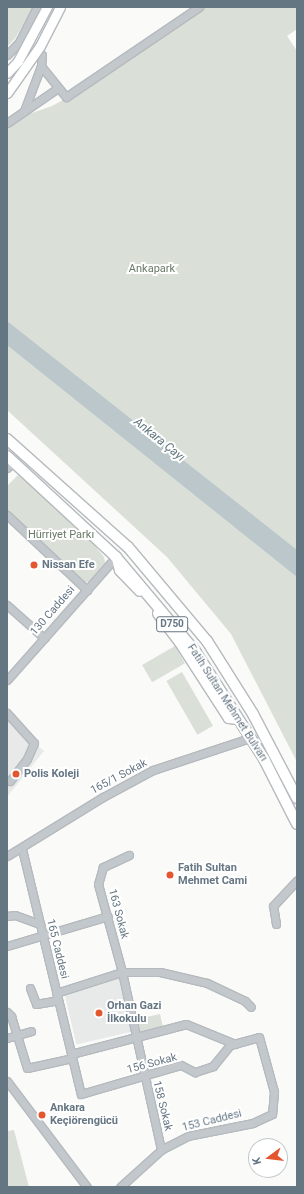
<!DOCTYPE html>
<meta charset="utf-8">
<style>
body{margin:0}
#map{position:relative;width:304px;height:1194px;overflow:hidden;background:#fafaf8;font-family:Roboto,sans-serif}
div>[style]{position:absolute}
.built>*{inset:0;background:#e8e9e9;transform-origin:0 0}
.green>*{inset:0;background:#dadfd7;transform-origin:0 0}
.water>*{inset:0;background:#bbc7cb}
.minor-tunnel>*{height:7px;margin-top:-3.5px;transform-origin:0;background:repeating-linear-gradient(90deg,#d5d9db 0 7px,transparent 0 10.5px)}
.roads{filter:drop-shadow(1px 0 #b5babe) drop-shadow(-1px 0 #b5babe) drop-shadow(0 1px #b5babe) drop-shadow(0 -1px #b5babe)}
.minor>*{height:7px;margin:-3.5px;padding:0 3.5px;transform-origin:3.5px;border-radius:3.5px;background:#c3c8cc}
.major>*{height:9px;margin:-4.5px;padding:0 4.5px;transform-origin:4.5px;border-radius:4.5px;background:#fff}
.highway>*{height:10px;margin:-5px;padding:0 5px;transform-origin:5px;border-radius:5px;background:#fff}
.bridges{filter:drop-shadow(1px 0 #b5babe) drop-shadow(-1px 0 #b5babe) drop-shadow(0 1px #b5babe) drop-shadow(0 -1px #b5babe)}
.major-bridge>*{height:9px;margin:-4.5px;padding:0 4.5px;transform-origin:4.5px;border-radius:4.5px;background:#fff}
.dots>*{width:11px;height:11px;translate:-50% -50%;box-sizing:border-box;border:2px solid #fff;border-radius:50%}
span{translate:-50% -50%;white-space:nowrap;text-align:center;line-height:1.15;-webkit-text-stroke:4px #fff;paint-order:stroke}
.shield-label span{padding:1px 3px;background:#fff;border:1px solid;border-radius:3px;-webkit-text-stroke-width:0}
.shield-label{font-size:10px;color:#657683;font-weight:700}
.park-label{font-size:11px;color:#687a64}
.poi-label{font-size:11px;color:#657683;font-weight:700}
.left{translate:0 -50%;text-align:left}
.street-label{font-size:11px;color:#657683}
.water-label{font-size:12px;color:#60757c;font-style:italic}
.frame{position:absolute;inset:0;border:8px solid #657683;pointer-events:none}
.north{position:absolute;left:248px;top:1138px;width:40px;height:40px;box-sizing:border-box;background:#fff;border:1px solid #c1c8cd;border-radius:50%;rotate:255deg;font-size:11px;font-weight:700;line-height:16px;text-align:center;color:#657683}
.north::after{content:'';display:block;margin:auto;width:14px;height:18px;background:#e4572e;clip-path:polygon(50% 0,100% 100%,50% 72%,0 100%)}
</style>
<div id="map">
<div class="built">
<i style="clip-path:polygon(7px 718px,44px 751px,7px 797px)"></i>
<i style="left:120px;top:976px;width:57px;height:58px;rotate:77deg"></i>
</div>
<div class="green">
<i style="clip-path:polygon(7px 7px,33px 7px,16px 37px,7px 47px)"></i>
<i style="clip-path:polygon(197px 7px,295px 7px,297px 10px,297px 29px,287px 36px,297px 51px,297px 762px,231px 634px,167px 557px,7px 410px,7px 128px,26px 115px,52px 106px,78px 92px)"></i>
<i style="clip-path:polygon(18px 475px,78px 525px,104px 557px,105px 563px,88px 582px,85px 582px,7px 511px,7px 486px)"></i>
<i style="left:175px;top:646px;width:20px;height:38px;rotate:60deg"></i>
<i style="left:182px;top:672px;width:62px;height:18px;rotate:60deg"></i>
<i style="left:160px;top:1014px;width:13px;height:25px;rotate:77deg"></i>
<i style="clip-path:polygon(14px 1130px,29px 1187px,7px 1187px,7px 1131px)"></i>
</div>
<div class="water">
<i style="clip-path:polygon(7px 321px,297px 550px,297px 577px,7px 345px)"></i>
</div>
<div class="minor-tunnel">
<i style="left:19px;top:42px;width:7px"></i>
<i style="left:26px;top:42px;width:19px;rotate:36deg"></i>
</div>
<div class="roads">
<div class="minor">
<i style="left:7px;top:55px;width:18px;rotate:-47deg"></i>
<i style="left:19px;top:42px;width:39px;rotate:-63deg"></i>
<i style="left:41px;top:66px;width:40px;rotate:51deg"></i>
<i style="left:66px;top:97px;width:161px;rotate:-34.1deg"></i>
<i style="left:24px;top:111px;width:48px;rotate:-69.3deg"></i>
<i style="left:41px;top:66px;width:11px;rotate:-85deg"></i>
<i style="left:7px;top:123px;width:62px;rotate:-34.5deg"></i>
<i style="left:7px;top:468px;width:8px;rotate:-45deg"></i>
<i style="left:7px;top:515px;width:110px;rotate:43.2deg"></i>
<i style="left:7px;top:605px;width:50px;rotate:41.7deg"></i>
<i style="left:7px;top:680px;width:164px;rotate:-48.5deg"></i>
<i style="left:7px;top:713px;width:40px;rotate:48deg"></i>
<i style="left:34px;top:743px;width:17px;rotate:114deg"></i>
<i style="left:27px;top:759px;width:28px;rotate:128deg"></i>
<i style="left:22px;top:849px;width:252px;rotate:76.5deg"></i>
<i style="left:81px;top:1094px;width:104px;rotate:-16.2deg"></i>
<i style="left:181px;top:1065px;width:16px;rotate:27deg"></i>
<i style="left:195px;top:1072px;width:19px;rotate:-18deg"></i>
<i style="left:213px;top:1066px;width:27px;rotate:-51deg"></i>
<i style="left:230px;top:1045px;width:30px;rotate:-15deg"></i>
<i style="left:259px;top:1037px;width:57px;rotate:74.7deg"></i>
<i style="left:274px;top:1092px;width:22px;rotate:95deg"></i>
<i style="left:272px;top:1114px;width:21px;rotate:155deg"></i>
<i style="left:253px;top:1123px;width:66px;rotate:168.7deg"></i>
<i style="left:188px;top:1136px;width:30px;rotate:153deg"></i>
<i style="left:161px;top:1150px;width:55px;rotate:137.9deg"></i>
<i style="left:129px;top:855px;width:29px;rotate:155deg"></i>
<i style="left:103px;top:867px;width:18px;rotate:106deg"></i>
<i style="left:98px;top:884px;width:91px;rotate:74.7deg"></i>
<i style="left:122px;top:972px;width:182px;rotate:77.6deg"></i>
<i style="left:7px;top:856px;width:113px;rotate:-31.6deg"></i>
<i style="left:103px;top:797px;width:57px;rotate:-28.4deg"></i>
<i style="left:153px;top:770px;width:102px;rotate:-18.3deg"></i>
<i style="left:7px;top:916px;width:8px;rotate:-7deg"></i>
<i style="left:15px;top:915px;width:27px;rotate:20deg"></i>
<i style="left:276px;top:924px;width:18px;rotate:-99deg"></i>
<i style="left:273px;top:906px;width:35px;rotate:-47deg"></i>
<i style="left:7px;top:946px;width:105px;rotate:-16.5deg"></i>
<i style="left:30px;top:988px;width:17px;rotate:69deg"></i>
<i style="left:36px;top:1004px;width:22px;rotate:-10deg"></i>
<i style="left:56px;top:993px;width:69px;rotate:-17.7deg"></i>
<i style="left:122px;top:972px;width:38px"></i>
<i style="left:160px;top:972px;width:48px;rotate:13.2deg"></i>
<i style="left:207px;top:983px;width:42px;rotate:25.3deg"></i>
<i style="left:245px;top:1001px;width:8px;rotate:45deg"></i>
<i style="left:7px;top:1012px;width:6px;rotate:45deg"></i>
<i style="left:11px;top:1016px;width:54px;rotate:72.9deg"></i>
<i style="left:27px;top:1068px;width:46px;rotate:-12.5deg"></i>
<i style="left:7px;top:1038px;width:25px;rotate:-16deg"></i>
<i style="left:71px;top:1054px;width:119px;rotate:-14.6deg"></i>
<i style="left:186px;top:1024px;width:53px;rotate:22.2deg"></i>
<i style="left:7px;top:1081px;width:133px;rotate:53deg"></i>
</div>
<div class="major">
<i style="left:116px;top:558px;width:12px;rotate:76deg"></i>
<i style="left:119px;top:570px;width:29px;rotate:46deg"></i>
<i style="left:157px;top:613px;width:36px;rotate:53deg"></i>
<i style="left:179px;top:642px;width:90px;rotate:57.2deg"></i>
<i style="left:228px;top:718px;width:10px;rotate:6deg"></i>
</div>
<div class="highway">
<i style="left:7px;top:439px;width:162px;rotate:41.8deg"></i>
<i style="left:128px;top:547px;width:123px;rotate:50deg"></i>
<i style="left:207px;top:641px;width:86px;rotate:57.8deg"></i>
<i style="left:253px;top:714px;width:95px;rotate:62.4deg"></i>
<i style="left:7px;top:456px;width:149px;rotate:42.8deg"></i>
<i style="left:116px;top:557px;width:123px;rotate:50deg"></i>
<i style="left:195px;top:651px;width:128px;rotate:57.4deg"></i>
<i style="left:264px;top:759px;width:73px;rotate:63.1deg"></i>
</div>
</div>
<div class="bridges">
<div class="major-bridge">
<i style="left:7px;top:73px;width:16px;rotate:-47deg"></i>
<i style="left:18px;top:61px;width:61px;rotate:-61.8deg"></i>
<i style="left:7px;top:93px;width:57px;rotate:-54.9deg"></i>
<i style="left:40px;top:46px;width:44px;rotate:-62.9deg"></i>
</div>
</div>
<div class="dots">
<i style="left:34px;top:565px;background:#e4572e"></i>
<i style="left:16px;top:774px;background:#e4572e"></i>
<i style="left:170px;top:875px;background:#e4572e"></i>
<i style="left:99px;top:1013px;background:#e4572e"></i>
<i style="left:42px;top:1115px;background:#e4572e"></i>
</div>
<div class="shield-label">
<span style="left:172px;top:624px">D750</span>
</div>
<div class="park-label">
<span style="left:152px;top:269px">Ankapark</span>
<span style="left:61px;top:535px">Hürriyet Parkı</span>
</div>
<div class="poi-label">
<span class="left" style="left:42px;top:565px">Nissan Efe</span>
<span class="left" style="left:24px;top:774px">Polis Koleji</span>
<span class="left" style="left:178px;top:875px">Fatih Sultan<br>Mehmet Cami</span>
<span class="left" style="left:107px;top:1013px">Orhan Gazi<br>İlkokulu</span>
<span class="left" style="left:50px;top:1115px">Ankara<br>Keçiörengücü</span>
</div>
<div class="street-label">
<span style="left:53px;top:611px;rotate:-49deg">130 Caddesi</span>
<span style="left:227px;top:703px;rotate:57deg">Fatih Sultan Mehmet Bulvarı</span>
<span style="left:119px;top:777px;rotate:-28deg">165/1 Sokak</span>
<span style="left:118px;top:914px;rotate:75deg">163 Sokak</span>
<span style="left:57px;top:949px;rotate:76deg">165 Caddesi</span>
<span style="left:152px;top:1064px;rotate:-15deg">156 Sokak</span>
<span style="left:162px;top:1106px;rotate:76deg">158 Sokak</span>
<span style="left:212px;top:1121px;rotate:-14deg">153 Caddesi</span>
</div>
<div class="water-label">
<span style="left:159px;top:440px;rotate:39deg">Ankara Çayı</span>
</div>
<div class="frame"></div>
<div class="north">K</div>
</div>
